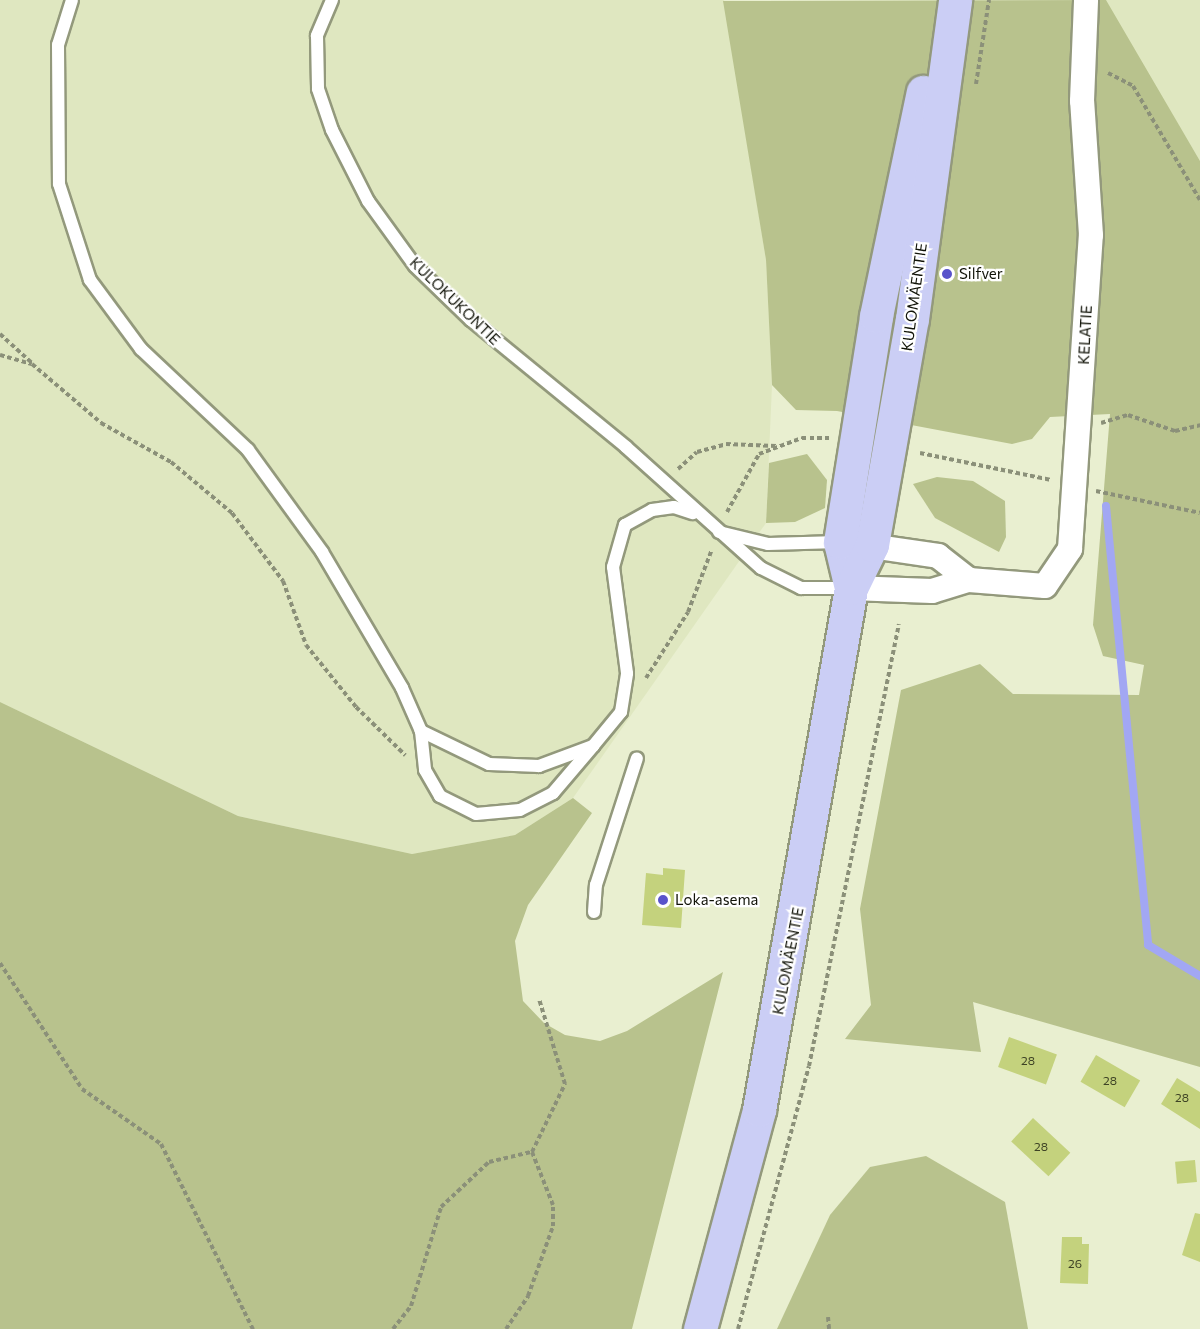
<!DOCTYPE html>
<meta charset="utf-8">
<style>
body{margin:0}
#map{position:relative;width:1200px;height:1329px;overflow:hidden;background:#e9efd0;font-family:Commissioner,sans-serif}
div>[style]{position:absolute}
.built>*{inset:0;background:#dfe7c0}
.green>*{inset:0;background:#b8c28d}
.stream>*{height:8px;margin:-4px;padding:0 4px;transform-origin:4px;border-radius:4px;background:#a2a7f3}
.building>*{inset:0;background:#c4d27d;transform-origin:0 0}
.path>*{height:4px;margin-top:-2px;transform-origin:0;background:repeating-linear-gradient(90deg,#8b9079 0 4.5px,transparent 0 7.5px)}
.roads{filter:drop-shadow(2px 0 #93997c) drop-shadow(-2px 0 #93997c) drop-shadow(0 2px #93997c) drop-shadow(0 -2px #93997c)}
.service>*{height:12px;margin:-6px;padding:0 6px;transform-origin:6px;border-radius:6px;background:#fff}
.minor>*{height:24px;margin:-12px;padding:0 12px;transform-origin:12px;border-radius:12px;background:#fff}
.primary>*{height:33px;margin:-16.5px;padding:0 16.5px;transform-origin:16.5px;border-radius:16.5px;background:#cbcef5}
.dots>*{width:16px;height:16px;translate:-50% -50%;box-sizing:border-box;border:3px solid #fff;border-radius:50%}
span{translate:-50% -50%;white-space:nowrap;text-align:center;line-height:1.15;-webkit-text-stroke:4.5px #fff;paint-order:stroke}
.number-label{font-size:12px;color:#3e4325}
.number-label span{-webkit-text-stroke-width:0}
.poi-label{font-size:15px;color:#111308}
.left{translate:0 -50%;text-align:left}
.street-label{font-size:15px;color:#111308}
</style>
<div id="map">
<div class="built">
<i style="clip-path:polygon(0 0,724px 0,766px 260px,772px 385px,766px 523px,573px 798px,515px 835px,412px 854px,238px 816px,0 702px)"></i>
<i style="clip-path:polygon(1106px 0,1200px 0,1200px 161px,1107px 5px)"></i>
</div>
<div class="green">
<i style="clip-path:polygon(1106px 0,1200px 161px,1200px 1067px,973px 1002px,981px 1052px,845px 1039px,871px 1005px,860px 909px,901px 690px,980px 664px,1013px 694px,1139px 695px,1144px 665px,1103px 656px,1093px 625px,1110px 414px,1050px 417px,1032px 439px,1012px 444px,837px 411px,796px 410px,772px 385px,766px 260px,723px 1px)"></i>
<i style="clip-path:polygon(807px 454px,827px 480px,825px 508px,795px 522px,766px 523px,769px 463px)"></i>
<i style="clip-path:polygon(937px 477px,973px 481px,1005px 501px,1006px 537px,999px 552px,935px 518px,913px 484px)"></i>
<i style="clip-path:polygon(0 702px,238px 816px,412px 854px,515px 835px,573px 798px,592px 813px,528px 905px,515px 941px,523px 1001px,544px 1023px,565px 1035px,600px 1041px,627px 1031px,723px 972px,632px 1329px,0 1329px)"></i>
<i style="clip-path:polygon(926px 1156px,1005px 1202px,1028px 1329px,777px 1329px,830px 1215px,870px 1167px)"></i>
</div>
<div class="stream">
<i style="left:1106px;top:506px;width:441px;rotate:84.5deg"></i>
<i style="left:1148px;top:945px;width:61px;rotate:30.8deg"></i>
</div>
<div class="building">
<i style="clip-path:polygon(663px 868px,685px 870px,681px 928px,642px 925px,646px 873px,663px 875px)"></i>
<i style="left:1009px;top:1037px;width:51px;height:32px;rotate:20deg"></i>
<i style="left:1096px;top:1055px;width:51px;height:31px;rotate:30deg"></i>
<i style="clip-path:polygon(1177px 1078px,1200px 1092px,1200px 1129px,1161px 1104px)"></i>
<i style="left:1033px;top:1118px;width:51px;height:32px;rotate:43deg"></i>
<i style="left:1195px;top:1160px;width:22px;height:20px;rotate:85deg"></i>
<i style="clip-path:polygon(1195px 1213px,1200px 1214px,1200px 1262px,1182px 1255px)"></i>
<i style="clip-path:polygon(1062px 1237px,1082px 1237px,1082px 1244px,1089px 1244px,1088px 1284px,1060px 1283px)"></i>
</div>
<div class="path">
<i style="left:1108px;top:73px;width:28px;rotate:27deg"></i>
<i style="left:1133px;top:86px;width:132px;rotate:59.6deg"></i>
<i style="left:976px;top:84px;width:85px;rotate:-81.2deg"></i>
<i style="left:0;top:334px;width:43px;rotate:42.2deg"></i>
<i style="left:0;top:355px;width:33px;rotate:16deg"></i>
<i style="left:32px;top:364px;width:91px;rotate:40.5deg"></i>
<i style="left:101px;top:423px;width:80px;rotate:29.1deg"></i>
<i style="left:171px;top:462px;width:80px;rotate:39.9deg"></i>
<i style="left:232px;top:513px;width:85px;rotate:53.1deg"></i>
<i style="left:283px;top:581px;width:68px;rotate:70.2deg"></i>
<i style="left:306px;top:645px;width:80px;rotate:51.1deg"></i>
<i style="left:356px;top:707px;width:69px;rotate:44.4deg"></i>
<i style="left:1101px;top:423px;width:28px;rotate:-17deg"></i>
<i style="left:1128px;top:415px;width:50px;rotate:18.8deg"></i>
<i style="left:1175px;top:431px;width:26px;rotate:-13deg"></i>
<i style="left:920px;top:453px;width:134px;rotate:11.6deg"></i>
<i style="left:678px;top:469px;width:25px;rotate:-42deg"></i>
<i style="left:697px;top:452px;width:30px;rotate:-15deg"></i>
<i style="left:726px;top:444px;width:51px;rotate:2.2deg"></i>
<i style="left:1096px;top:491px;width:106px;rotate:11.9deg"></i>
<i style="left:727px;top:512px;width:66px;rotate:-61.1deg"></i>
<i style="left:759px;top:454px;width:46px;rotate:-20.4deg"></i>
<i style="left:802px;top:438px;width:27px"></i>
<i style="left:646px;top:678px;width:78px;rotate:-57.5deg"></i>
<i style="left:688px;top:612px;width:67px;rotate:-69.1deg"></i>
<i style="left:0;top:963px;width:150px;rotate:56.9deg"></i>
<i style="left:82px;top:1089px;width:96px;rotate:34.8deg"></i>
<i style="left:161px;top:1144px;width:207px;rotate:63.6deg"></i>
<i style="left:828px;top:1317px;width:12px;rotate:85deg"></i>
<i style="left:393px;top:1329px;width:29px;rotate:-52deg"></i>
<i style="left:411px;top:1306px;width:103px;rotate:-73.1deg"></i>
<i style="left:441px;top:1207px;width:66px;rotate:-43.2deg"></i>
<i style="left:489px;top:1162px;width:43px;rotate:-13.4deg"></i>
<i style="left:506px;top:1329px;width:40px;rotate:-56deg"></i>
<i style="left:528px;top:1296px;width:74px;rotate:-70.3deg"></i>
<i style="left:553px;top:1226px;width:21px;rotate:-90deg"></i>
<i style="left:553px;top:1205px;width:57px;rotate:-111.6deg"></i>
<i style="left:532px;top:1152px;width:76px;rotate:-64.1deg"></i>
<i style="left:565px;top:1084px;width:89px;rotate:-107deg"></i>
<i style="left:738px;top:1329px;width:272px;rotate:-74.9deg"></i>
<i style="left:809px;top:1066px;width:451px;rotate:-78.5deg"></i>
</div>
<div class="roads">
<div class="service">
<i style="left:72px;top:0;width:47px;rotate:107.3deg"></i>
<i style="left:58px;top:45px;width:139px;rotate:89.6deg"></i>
<i style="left:59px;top:184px;width:101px;rotate:72.1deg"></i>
<i style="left:90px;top:280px;width:86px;rotate:53.5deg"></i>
<i style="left:141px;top:349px;width:147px;rotate:43.3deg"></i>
<i style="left:248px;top:450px;width:126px;rotate:54deg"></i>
<i style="left:322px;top:552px;width:158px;rotate:59.5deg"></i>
<i style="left:402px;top:688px;width:47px;rotate:66.2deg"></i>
<i style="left:332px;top:0;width:39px;rotate:113deg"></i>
<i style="left:317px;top:36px;width:53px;rotate:88.9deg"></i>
<i style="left:318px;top:89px;width:43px;rotate:71.1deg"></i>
<i style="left:332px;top:130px;width:80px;rotate:63.1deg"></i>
<i style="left:368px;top:201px;width:80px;rotate:54.1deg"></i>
<i style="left:415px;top:266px;width:78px;rotate:44deg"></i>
<i style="left:471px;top:320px;width:200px;rotate:39.3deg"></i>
<i style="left:626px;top:447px;width:181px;rotate:41.9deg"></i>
<i style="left:761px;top:568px;width:45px;rotate:26.6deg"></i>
<i style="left:801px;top:588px;width:48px"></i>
<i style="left:719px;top:532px;width:50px;rotate:13.8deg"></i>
<i style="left:768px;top:544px;width:71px;rotate:-1.6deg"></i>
<i style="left:593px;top:746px;width:58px;rotate:159.7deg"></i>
<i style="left:539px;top:766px;width:50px;rotate:-177.7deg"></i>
<i style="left:489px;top:764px;width:76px;rotate:-154.1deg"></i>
<i style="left:421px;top:731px;width:39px;rotate:84deg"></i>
<i style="left:425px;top:770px;width:30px;rotate:60deg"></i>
<i style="left:440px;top:796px;width:40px;rotate:26.6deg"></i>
<i style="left:476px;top:814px;width:44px;rotate:-5.2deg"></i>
<i style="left:520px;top:810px;width:37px;rotate:-27deg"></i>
<i style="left:553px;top:793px;width:62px;rotate:-49.6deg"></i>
<i style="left:593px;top:746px;width:44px;rotate:-50.5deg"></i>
<i style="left:621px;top:712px;width:39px;rotate:-81deg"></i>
<i style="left:627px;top:673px;width:107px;rotate:-97.5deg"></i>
<i style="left:613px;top:567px;width:44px;rotate:-74.1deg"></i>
<i style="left:625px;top:525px;width:31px;rotate:-29deg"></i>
<i style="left:652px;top:510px;width:22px;rotate:-8deg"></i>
<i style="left:674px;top:507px;width:20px;rotate:18deg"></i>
<i style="left:594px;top:912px;width:27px;rotate:-86deg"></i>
<i style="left:596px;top:885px;width:133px;rotate:-72.1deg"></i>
</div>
<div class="minor">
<i style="left:857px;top:544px;width:82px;rotate:8.4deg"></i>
<i style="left:938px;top:556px;width:39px;rotate:38deg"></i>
<i style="left:851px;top:588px;width:81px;rotate:2.1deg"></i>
<i style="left:932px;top:591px;width:39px;rotate:-17deg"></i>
<i style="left:969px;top:580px;width:76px;rotate:4.5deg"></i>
<i style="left:1045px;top:586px;width:45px;rotate:-56deg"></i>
<i style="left:1070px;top:549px;width:315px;rotate:-86.2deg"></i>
<i style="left:1091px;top:235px;width:134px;rotate:-93.8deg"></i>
<i style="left:1082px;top:101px;width:101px;rotate:-87.7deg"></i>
</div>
<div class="primary">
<i style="left:851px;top:588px;width:47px;rotate:-103.4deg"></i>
<i style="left:840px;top:542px;width:229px;rotate:-80.9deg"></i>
<i style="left:876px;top:316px;width:229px;rotate:-78.2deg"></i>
<i style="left:700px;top:1329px;width:227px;rotate:-74.9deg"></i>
<i style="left:759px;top:1110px;width:530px;rotate:-80deg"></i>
<i style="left:851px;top:588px;width:48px;rotate:-64deg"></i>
<i style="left:872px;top:545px;width:230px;rotate:-80deg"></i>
<i style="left:912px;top:319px;width:322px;rotate:-82.3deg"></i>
</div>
</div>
<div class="dots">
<i style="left:947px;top:274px;background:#5953cb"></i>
<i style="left:663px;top:900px;background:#5953cb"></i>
</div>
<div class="number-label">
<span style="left:1028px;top:1061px">28</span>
<span style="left:1110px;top:1081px">28</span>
<span style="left:1182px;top:1098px">28</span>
<span style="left:1041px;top:1147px">28</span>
<span style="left:1075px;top:1264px">26</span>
</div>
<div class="poi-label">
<span class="left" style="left:959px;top:274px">Silfver</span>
<span class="left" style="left:675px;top:900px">Loka-asema</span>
</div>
<div class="street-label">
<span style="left:914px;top:297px;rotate:-82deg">KULOMÄENTIE</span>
<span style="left:455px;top:301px;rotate:44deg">KULOKUKONTIE</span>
<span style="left:1085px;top:335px;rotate:-87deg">KELATIE</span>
<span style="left:788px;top:961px;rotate:-79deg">KULOMÄENTIE</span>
</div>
</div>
